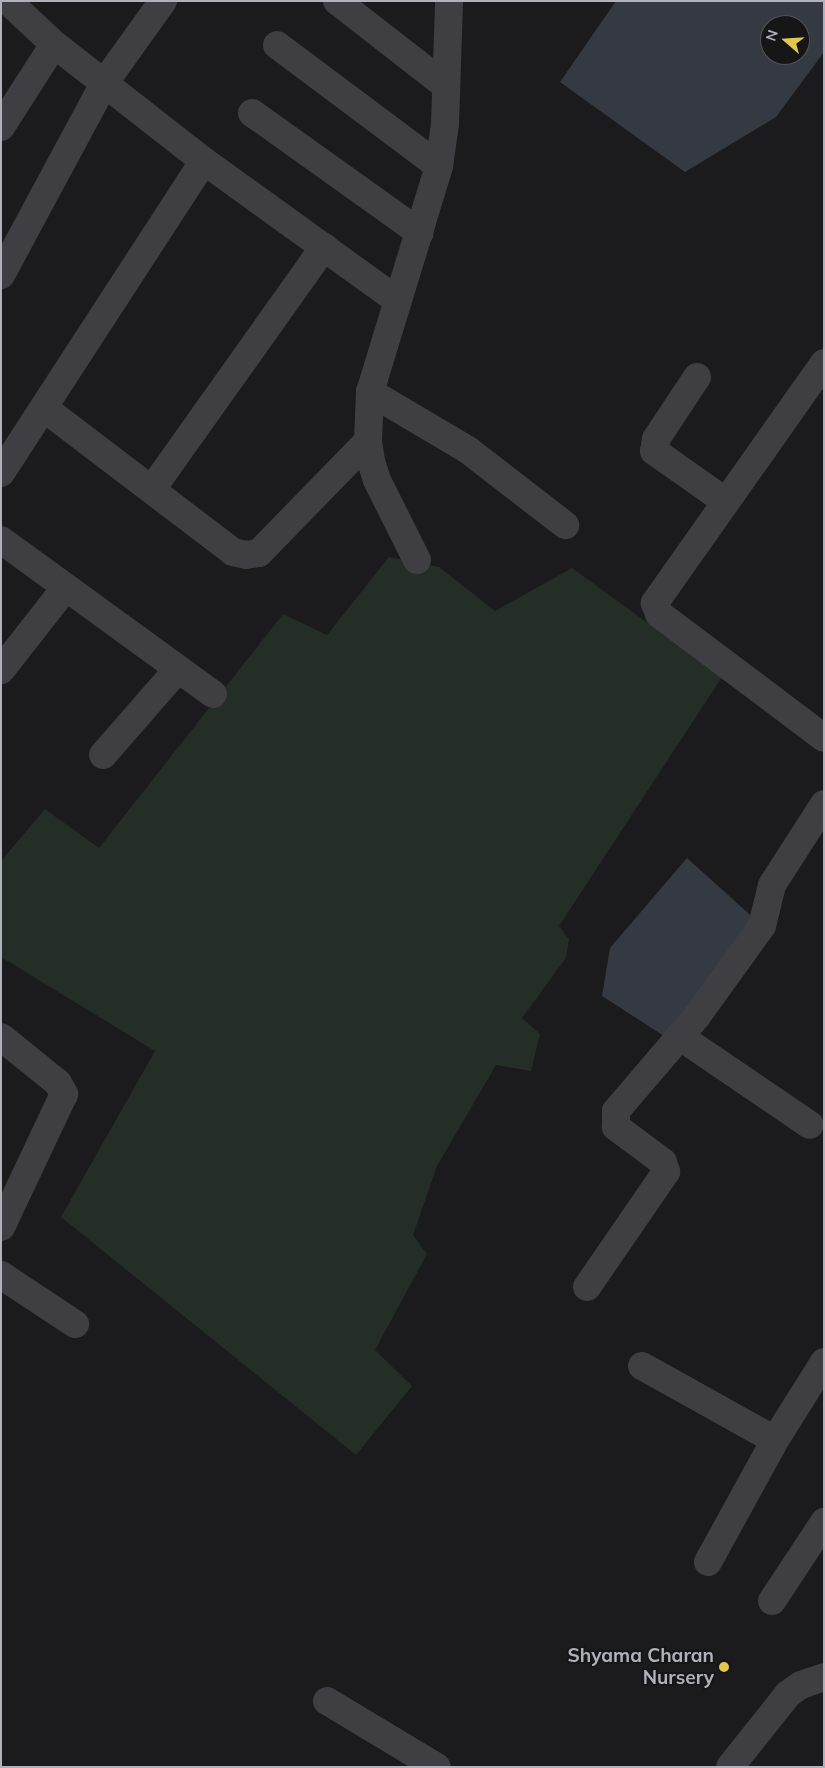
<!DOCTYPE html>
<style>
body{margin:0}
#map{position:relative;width:825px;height:1768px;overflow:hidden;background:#1b1b1d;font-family:Mulish,sans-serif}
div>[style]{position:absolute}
.green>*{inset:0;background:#252d27}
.water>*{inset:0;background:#343942}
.minor>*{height:28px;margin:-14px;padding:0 14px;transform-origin:14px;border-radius:14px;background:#3e3e43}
.dots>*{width:14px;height:14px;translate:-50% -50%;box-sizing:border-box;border:2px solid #161618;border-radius:50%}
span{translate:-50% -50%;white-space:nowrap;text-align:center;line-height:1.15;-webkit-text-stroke:4px #161618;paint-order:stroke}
.poi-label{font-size:19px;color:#afb1bb;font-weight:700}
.right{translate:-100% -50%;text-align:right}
.frame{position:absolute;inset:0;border:2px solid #afb1bb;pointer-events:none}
.north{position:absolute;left:760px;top:15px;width:50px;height:50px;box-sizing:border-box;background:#161618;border:1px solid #535459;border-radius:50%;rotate:289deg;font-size:14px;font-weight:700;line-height:20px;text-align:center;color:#afb1bb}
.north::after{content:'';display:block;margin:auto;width:18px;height:22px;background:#e0c850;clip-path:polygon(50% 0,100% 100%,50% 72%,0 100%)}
</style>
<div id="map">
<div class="green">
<i style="clip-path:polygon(389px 557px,439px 567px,495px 611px,572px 568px,722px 677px,559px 926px,569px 939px,566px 958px,522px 1018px,540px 1034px,531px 1071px,496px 1065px,437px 1166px,413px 1235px,427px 1254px,375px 1350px,412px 1386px,356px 1455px,61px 1217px,155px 1051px,1px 957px,1px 861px,45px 809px,99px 848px,283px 614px,327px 635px)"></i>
</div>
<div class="water">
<i style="clip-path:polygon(evenodd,616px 1px,824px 1px,824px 52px,776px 117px,685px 172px,560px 82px,616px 1px,770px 25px,800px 25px,800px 55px,770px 55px,770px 25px)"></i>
<i style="clip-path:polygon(687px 858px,758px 922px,664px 1036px,602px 996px,610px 948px)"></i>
</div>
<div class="minor">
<i style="left:337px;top:1px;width:137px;rotate:37.9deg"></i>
<i style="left:10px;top:3px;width:60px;rotate:43deg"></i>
<i style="left:277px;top:45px;width:202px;rotate:36.8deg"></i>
<i style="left:252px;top:113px;width:206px;rotate:35.5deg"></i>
<i style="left:1px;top:127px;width:98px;rotate:-57.4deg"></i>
<i style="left:54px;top:44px;width:190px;rotate:38deg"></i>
<i style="left:204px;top:161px;width:238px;rotate:35.8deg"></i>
<i style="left:1px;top:275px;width:219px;rotate:-61.7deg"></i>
<i style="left:105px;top:82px;width:100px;rotate:-54.4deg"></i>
<i style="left:824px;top:363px;width:294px;rotate:125.2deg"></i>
<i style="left:655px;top:603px;width:12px;rotate:70deg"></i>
<i style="left:659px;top:614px;width:206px;rotate:36.9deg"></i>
<i style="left:697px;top:377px;width:74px;rotate:123.5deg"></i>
<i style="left:656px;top:439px;width:12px;rotate:99deg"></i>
<i style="left:654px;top:451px;width:87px;rotate:35.2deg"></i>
<i style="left:370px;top:392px;width:114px;rotate:30.6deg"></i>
<i style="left:468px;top:450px;width:123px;rotate:37.7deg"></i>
<i style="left:44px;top:408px;width:238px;rotate:37.3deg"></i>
<i style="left:233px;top:552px;width:13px;rotate:13deg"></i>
<i style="left:246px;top:555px;width:13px;rotate:-9deg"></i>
<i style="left:259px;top:553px;width:156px;rotate:-45.8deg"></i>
<i style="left:1px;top:473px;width:372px;rotate:-57deg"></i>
<i style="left:152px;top:489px;width:297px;rotate:-54.6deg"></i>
<i style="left:1px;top:540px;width:262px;rotate:36deg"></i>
<i style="left:417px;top:560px;width:89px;rotate:-116.6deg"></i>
<i style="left:377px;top:480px;width:20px;rotate:-108deg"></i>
<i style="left:371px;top:461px;width:20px;rotate:-99deg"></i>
<i style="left:368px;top:441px;width:49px;rotate:-87.7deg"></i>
<i style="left:370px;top:392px;width:236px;rotate:-73deg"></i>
<i style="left:439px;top:166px;width:42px;rotate:-81.9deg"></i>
<i style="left:445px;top:124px;width:123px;rotate:-88.1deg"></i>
<i style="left:1px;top:670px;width:105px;rotate:-51.9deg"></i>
<i style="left:103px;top:755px;width:114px;rotate:-48.9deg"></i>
<i style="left:679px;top:1036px;width:158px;rotate:34.2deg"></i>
<i style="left:1px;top:1037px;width:73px;rotate:38.9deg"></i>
<i style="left:58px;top:1083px;width:13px;rotate:61deg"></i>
<i style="left:64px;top:1094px;width:147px;rotate:115.3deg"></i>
<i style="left:1px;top:1275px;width:89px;rotate:33.5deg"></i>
<i style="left:587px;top:1287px;width:140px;rotate:-55.5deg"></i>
<i style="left:666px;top:1172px;width:10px;rotate:-107deg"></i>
<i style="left:663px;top:1162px;width:59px;rotate:-143.3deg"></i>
<i style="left:616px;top:1127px;width:16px;rotate:-90deg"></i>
<i style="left:616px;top:1111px;width:125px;rotate:-49.5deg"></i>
<i style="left:697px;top:1016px;width:111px;rotate:-54.2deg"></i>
<i style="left:762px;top:926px;width:42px;rotate:-76.3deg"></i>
<i style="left:772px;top:885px;width:96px;rotate:-57.3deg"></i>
<i style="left:642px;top:1366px;width:152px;rotate:29.1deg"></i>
<i style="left:708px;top:1562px;width:139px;rotate:-61.2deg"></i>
<i style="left:775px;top:1440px;width:92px;rotate:-57.9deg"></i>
<i style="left:772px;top:1601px;width:95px;rotate:-56.6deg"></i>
<i style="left:327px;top:1701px;width:128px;rotate:31deg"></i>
<i style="left:730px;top:1767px;width:93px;rotate:-51.5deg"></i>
<i style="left:788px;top:1694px;width:16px;rotate:-35deg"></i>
<i style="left:801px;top:1685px;width:24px;rotate:-19deg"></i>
</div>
<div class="dots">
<i style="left:724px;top:1667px;background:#e0c850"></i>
</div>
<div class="poi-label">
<span class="right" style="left:714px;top:1667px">Shyama Charan<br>Nursery</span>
</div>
<div class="frame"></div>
<div class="north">N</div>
</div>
